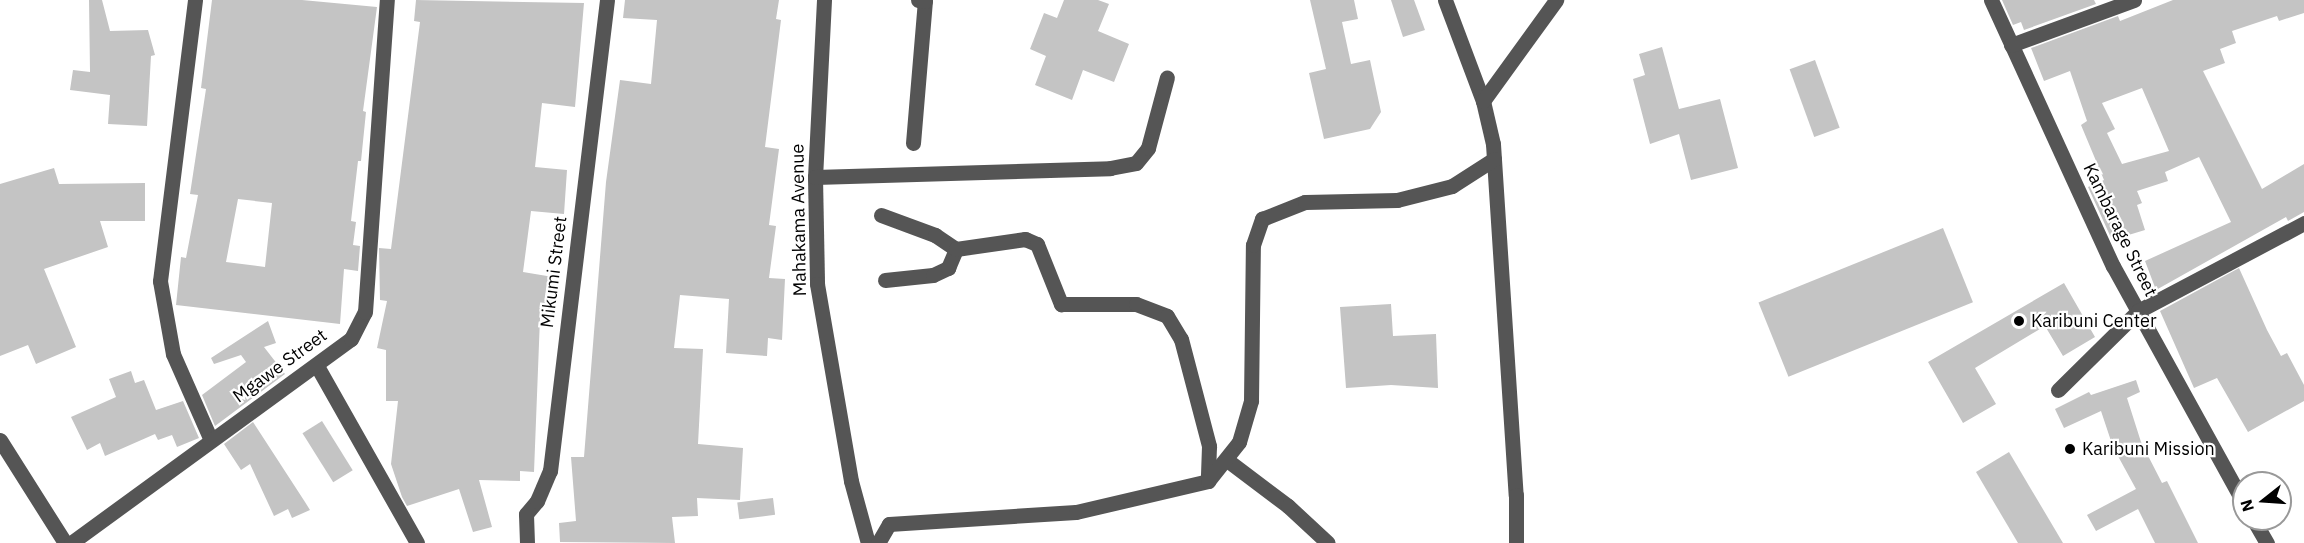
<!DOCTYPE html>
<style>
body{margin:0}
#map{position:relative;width:2304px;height:543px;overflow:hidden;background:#fff;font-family:"IBM Plex Sans",sans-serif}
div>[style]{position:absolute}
.building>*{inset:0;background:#c4c4c4;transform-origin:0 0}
.minor>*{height:15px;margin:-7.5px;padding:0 7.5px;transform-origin:7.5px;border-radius:7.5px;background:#555}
.dots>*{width:16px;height:16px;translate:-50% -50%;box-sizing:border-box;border:3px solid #fff;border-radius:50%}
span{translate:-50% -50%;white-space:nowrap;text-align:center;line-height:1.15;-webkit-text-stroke:4.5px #fff;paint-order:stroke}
.street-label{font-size:18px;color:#000}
.poi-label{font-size:18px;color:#000}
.left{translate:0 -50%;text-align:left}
.north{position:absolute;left:2232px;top:471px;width:60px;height:60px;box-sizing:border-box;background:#fff;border:2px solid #999;border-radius:50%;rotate:253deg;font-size:16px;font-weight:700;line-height:24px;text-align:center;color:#000}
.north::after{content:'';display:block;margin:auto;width:21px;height:27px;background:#000;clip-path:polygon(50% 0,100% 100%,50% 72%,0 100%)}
</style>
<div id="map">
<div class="building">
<i style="clip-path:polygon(89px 0,102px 0,110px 31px,148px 30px,155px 55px,151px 56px,147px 126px,108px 124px,110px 95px,70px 90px,73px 70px,90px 72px)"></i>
<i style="clip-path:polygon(evenodd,212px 0,302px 0,377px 7px,363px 111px,366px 112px,361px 161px,358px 161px,351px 221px,356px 222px,353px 245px,360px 246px,358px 271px,344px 269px,340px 324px,176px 305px,181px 257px,186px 258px,198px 195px,190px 194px,206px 89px,201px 88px,212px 0,238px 199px,272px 203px,265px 267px,226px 262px,238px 199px)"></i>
<i style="clip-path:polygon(416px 0,584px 3px,575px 107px,542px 103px,535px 167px,567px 170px,564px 214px,531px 211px,523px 272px,559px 278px,553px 318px,540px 318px,534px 472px,520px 471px,520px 481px,479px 480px,492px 527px,473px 532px,459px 489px,407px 506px,402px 497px,391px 464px,398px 401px,386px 401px,386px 350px,377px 348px,387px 301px,380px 300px,379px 248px,391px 249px,420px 22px,414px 21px)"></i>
<i style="clip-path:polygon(625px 0,779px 0,776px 19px,781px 20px,765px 147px,779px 149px,769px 225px,776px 226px,769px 278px,785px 279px,782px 340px,768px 338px,767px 356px,726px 353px,729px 299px,680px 295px,674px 348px,703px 349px,698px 444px,743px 448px,740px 500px,697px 498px,698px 516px,672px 517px,675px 543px,560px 542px,559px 523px,576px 521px,571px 457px,584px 457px,606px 182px,620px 80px,651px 84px,657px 20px,623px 18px)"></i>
<i style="clip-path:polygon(1064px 0,1098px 0,1109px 4px,1098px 31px,1129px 44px,1114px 82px,1083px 70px,1072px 100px,1035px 85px,1046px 56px,1030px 49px,1044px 13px,1057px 18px)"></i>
<i style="clip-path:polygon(1310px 0,1354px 0,1358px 19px,1342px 22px,1351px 64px,1370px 60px,1381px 112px,1370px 129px,1324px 139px,1309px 73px,1326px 69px)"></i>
<i style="clip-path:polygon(1391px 0,1414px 0,1425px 30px,1403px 37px)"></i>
<i style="clip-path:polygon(2002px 0,2094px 0,2096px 4px,2024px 30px,2021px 22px,2013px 25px)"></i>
<i style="clip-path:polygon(evenodd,2173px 0,2304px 0,2304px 13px,2279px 21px,2277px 16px,2232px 31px,2236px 43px,2220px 49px,2225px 63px,2203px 71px,2262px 189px,2304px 164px,2304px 212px,2288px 221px,2286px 217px,2156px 290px,2145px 261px,2231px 222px,2199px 157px,2165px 172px,2168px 181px,2137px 191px,2142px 203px,2137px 205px,2145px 230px,2112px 240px,2088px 187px,2104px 180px,2081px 125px,2087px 121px,2070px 71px,2044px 81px,2031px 48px,2118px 16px,2120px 21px,2173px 0,2142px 88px,2169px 151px,2122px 164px,2107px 133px,2115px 129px,2102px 103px,2142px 88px)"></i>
<i style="clip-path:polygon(1662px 47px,1679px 109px,1720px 99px,1738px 168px,1691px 180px,1679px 134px,1650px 144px,1633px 79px,1645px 75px,1639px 54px)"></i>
<i style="left:1815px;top:60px;width:72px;height:27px;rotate:70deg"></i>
<i style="clip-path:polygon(54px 168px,59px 184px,145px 183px,145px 221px,100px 221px,108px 247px,44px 269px,76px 347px,36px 364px,28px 345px,0 356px,0 184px)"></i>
<i style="left:1943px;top:228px;width:80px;height:199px;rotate:68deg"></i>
<i style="clip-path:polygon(2239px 268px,2267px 330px,2281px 356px,2287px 353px,2304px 385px,2304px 401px,2248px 432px,2217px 378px,2194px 388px,2160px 311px)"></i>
<i style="clip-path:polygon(2064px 283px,2095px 337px,2063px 356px,2045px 326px,1975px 368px,1996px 404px,1963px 423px,1928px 362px)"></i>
<i style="clip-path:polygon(1391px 304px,1393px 336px,1436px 334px,1438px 388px,1391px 385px,1346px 388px,1340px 307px)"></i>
<i style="clip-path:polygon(268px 321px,276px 343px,264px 347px,285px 374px,215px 426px,202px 395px,246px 362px,241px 355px,214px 364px,211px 358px)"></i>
<i style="clip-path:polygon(131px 371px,135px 383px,144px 380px,156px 410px,183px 401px,199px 438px,177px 447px,172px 435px,158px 440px,155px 434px,105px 456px,100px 443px,87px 450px,71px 417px,116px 397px,109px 379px)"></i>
<i style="clip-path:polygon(2136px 380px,2140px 392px,2127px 398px,2141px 442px,2162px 483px,2167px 481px,2198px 543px,2155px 543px,2138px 509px,2096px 531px,2087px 515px,2136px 489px,2113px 447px,2101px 411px,2064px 428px,2055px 409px,2089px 392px,2091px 395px)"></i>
<i style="left:322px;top:421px;width:58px;height:23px;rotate:58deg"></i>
<i style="clip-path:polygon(253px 422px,305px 502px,310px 510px,292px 518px,288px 509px,274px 516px,250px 464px,241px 470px,224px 444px)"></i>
<i style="clip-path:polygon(2009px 452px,2063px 543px,2018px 543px,1976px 472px)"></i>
<i style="left:773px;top:498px;width:17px;height:36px;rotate:83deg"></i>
</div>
<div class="minor">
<i style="left:195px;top:0;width:283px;rotate:97.1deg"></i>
<i style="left:160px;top:281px;width:74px;rotate:79.9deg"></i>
<i style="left:173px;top:354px;width:94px;rotate:66.2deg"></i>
<i style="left:824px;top:0;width:177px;rotate:92.9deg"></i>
<i style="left:815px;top:177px;width:107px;rotate:88.9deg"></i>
<i style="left:817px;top:284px;width:200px;rotate:80.2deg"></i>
<i style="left:851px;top:481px;width:64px;rotate:74.7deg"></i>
<i style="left:1445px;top:0;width:108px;rotate:69.4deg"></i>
<i style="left:1483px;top:101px;width:44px;rotate:76.9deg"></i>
<i style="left:1493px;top:144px;width:352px;rotate:86.3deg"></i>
<i style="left:1516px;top:495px;width:48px;rotate:90deg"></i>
<i style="left:1991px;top:0;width:293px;rotate:65.4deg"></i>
<i style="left:2113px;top:266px;width:271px;rotate:61.1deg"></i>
<i style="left:2011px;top:45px;width:131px;rotate:-20.1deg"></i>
<i style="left:1483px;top:101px;width:125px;rotate:-54.1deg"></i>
<i style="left:913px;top:143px;width:143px;rotate:-85.2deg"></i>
<i style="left:925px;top:1px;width:7px;rotate:-172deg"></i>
<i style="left:815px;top:177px;width:295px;rotate:-1.7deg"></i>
<i style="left:1110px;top:168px;width:26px;rotate:-11deg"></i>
<i style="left:1136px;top:163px;width:19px;rotate:-51deg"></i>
<i style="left:1148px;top:148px;width:73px;rotate:-75deg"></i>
<i style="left:881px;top:215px;width:58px;rotate:20.3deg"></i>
<i style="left:935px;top:235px;width:25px;rotate:34deg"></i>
<i style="left:885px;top:280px;width:48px;rotate:-5.9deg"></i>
<i style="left:933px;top:275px;width:17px;rotate:-25deg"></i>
<i style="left:948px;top:268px;width:21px;rotate:-67deg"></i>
<i style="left:956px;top:249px;width:70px;rotate:-8.2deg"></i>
<i style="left:1025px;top:239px;width:13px;rotate:23deg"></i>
<i style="left:1037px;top:244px;width:65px;rotate:68.2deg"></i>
<i style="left:1061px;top:304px;width:75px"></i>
<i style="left:1136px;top:304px;width:33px;rotate:21deg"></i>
<i style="left:1167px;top:316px;width:27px;rotate:59deg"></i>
<i style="left:1181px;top:339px;width:111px;rotate:75.3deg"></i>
<i style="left:1209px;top:446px;width:35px;rotate:92deg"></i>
<i style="left:317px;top:366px;width:203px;rotate:60.5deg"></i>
<i style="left:2058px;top:390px;width:112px;rotate:-44.6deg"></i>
<i style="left:2138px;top:311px;width:188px;rotate:-27.9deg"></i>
<i style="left:0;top:440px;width:122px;rotate:57.7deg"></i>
<i style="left:1227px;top:460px;width:76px;rotate:37deg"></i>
<i style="left:1288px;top:506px;width:54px;rotate:42.8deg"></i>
<i style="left:2253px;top:519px;width:28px;rotate:60deg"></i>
<i style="left:71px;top:543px;width:346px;rotate:-36.1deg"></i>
<i style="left:351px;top:339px;width:30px;rotate:-63deg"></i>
<i style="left:365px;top:312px;width:313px;rotate:-86deg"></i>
<i style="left:527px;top:543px;width:29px;rotate:-92deg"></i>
<i style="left:526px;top:514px;width:17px;rotate:-50deg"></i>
<i style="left:537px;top:501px;width:33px;rotate:-67deg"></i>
<i style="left:550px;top:471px;width:474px;rotate:-83.1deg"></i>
<i style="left:878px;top:543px;width:22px;rotate:-60deg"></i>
<i style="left:889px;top:524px;width:187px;rotate:-3.7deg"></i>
<i style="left:1076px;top:512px;width:136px;rotate:-13.2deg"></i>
<i style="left:1208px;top:481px;width:50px;rotate:-51.5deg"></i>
<i style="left:1239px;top:442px;width:43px;rotate:-73.7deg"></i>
<i style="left:1251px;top:401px;width:156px;rotate:-89.3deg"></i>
<i style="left:1253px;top:245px;width:28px;rotate:-71deg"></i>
<i style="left:1262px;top:219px;width:46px;rotate:-21.6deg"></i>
<i style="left:1305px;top:202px;width:92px;rotate:-1.2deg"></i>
<i style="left:1397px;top:200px;width:57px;rotate:-14.3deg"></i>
<i style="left:1452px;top:186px;width:50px;rotate:-32.7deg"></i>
</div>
<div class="dots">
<i style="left:2019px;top:321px;background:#000"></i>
<i style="left:2070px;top:449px;background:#000"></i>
</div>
<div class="street-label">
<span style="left:799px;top:220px;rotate:-91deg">Mahakama Avenue</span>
<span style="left:2120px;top:230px;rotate:64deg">Kambarage Street</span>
<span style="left:554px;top:272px;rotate:-83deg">Mikumi Street</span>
<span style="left:280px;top:366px;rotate:-36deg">Mgawe Street</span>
</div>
<div class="poi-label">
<span class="left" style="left:2031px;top:321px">Karibuni Center</span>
<span class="left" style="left:2082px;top:449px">Karibuni Mission</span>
</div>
<div class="north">N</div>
</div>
